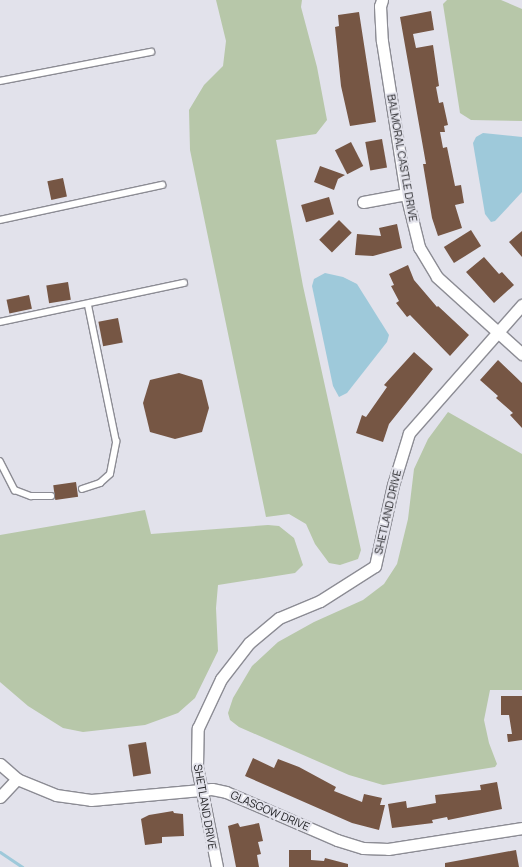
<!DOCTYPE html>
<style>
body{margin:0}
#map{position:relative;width:522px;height:867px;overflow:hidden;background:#e2e2eb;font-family:Manrope,sans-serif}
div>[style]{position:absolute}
.green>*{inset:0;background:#b7c7a9}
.water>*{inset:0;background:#9ec9da}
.stream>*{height:3px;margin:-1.5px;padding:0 1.5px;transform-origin:1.5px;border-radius:1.5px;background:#9ec9da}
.building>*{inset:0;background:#765644;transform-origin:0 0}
.roads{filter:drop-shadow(1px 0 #8c8c94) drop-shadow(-1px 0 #8c8c94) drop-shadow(0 1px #8c8c94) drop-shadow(0 -1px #8c8c94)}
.service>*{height:5.5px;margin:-2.75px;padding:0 2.75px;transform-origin:2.75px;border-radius:2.75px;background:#fff}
.minor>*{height:11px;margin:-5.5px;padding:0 5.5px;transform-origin:5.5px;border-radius:5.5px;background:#fff}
span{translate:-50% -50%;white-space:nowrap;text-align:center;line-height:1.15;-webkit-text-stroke:4px #e2e2eb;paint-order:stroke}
.street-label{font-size:11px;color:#202023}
</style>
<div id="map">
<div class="green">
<i style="clip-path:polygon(216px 0,302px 0,301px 7px,317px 67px,327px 120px,316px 134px,276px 140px,303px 286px,361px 550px,358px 559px,340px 565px,329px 563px,315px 544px,306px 524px,289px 514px,266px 517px,190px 150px,189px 110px,204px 85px,223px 66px,226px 41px)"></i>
<i style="clip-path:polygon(447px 0,501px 0,522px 9px,522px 121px,471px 120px,460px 113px,443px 4px)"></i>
<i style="clip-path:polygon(448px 412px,522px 454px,522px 690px,490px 690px,484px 720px,489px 743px,497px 764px,495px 767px,383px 785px,349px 775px,239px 727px,230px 720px,228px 713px,233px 698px,252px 666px,278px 642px,314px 622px,363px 600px,384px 584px,397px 564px,408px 519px,414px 469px,428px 439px)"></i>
<i style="clip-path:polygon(145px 510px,151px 534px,268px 525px,279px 526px,294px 538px,303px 565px,295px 573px,218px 585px,216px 608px,218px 651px,195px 698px,178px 713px,145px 725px,83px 732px,63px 728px,28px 706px,0 682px,0 535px)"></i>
</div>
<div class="water">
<i style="clip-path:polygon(483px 133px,522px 137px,522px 192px,495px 221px,491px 222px,485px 214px,473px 143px,476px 137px)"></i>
<i style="clip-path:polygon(325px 273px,343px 277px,357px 284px,389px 335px,387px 342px,347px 393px,339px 397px,333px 386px,312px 286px,314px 279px)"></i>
</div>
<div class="stream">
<i style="left:0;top:852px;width:27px;rotate:34deg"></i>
</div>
<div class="building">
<i style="clip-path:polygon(431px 11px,434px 30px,413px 34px,416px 48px,433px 45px,439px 86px,436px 87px,439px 103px,443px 102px,448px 125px,444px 126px,445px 132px,440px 132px,443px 148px,447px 147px,455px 186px,461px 185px,464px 203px,455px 205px,462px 228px,438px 236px,432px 218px,423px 164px,426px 164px,400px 17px)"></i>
<i style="clip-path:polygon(359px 12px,376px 122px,350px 126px,341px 86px,335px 27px,339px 26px,338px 15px)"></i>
<i style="left:382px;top:139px;width:29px;height:17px;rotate:80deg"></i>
<i style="left:351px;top:142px;width:27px;height:18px;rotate:63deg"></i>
<i style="clip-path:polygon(320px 166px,345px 175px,338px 179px,334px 190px,314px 182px)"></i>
<i style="left:63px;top:178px;width:19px;height:16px;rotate:78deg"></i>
<i style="left:329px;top:197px;width:18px;height:29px;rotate:74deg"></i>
<i style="left:339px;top:220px;width:18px;height:28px;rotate:45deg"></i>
<i style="clip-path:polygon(397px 224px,402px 248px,373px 256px,355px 255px,357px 234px,381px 236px,379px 228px)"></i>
<i style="left:471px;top:230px;width:19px;height:32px;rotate:58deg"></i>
<i style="clip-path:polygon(522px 231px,522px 257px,509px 242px)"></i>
<i style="clip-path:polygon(484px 257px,499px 274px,502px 272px,514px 285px,494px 303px,466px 272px)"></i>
<i style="clip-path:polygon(408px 265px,414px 280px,437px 307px,438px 306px,469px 335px,450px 356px,410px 315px,407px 317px,396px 303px,399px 301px,391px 286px,394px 285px,389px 274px)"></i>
<i style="left:68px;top:282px;width:18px;height:22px;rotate:81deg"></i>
<i style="left:29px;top:295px;width:14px;height:23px;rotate:78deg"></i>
<i style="left:118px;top:318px;width:25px;height:20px;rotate:79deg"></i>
<i style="clip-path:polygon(414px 352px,433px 369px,389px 424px,383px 442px,356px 433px,362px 415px,366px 417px,387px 387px,384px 385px)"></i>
<i style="clip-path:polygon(498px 360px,522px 383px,522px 428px,510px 415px,513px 413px,496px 398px,498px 396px,480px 380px)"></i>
<i style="clip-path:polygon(179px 373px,202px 380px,209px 408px,202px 432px,175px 439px,150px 432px,143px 403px,150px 380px)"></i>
<i style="left:76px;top:482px;width:15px;height:23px;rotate:82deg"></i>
<i style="clip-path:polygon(501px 696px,522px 696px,522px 740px,508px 742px,507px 734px,512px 734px,509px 715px,501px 715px)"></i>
<i style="left:146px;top:742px;width:32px;height:18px;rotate:81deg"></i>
<i style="clip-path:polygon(253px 758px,274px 768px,278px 759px,299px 767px,336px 787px,334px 791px,362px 802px,364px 794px,382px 798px,380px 805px,385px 805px,379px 830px,352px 823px,245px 776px)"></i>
<i style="clip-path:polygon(497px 782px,502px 809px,448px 820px,447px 817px,432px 820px,433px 823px,392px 828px,388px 804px,406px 801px,407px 808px,436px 803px,435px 795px,481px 790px,480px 785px)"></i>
<i style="clip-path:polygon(173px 811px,174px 813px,183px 814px,184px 836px,162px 837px,162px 843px,145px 845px,141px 819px,149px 815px)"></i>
<i style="clip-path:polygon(238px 823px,240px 827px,259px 823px,263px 841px,258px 842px,261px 854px,257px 855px,259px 867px,236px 867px,228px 826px)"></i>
<i style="clip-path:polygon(289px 850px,311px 850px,311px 860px,324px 861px,325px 858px,348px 864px,348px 867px,289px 867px)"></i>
<i style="clip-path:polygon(516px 850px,519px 867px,445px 867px,445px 863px)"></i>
</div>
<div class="roads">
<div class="service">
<i style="left:0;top:81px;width:154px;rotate:-10.9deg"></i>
<i style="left:0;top:220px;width:166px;rotate:-12.2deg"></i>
<i style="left:0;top:322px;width:188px;rotate:-12deg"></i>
<i style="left:0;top:461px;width:33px;rotate:63deg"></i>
<i style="left:15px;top:490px;width:17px;rotate:21deg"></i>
<i style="left:31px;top:496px;width:20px"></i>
<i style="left:82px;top:489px;width:19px;rotate:-18deg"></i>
<i style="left:100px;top:483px;width:13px;rotate:-42deg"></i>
<i style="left:110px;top:474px;width:33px;rotate:-79deg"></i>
<i style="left:116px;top:442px;width:140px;rotate:-101.6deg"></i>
</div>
<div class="minor">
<i style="left:382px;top:0;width:6px;rotate:108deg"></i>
<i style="left:380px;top:6px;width:35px;rotate:87deg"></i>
<i style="left:382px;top:41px;width:155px;rotate:81.1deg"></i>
<i style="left:406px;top:194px;width:55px;rotate:76.2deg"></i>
<i style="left:419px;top:247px;width:35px;rotate:59deg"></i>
<i style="left:437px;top:277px;width:115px;rotate:42.2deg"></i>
<i style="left:363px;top:202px;width:44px;rotate:-10.5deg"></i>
<i style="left:0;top:764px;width:23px;rotate:41deg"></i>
<i style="left:17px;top:779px;width:42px;rotate:22.3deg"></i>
<i style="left:56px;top:795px;width:35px;rotate:8deg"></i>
<i style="left:91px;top:800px;width:121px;rotate:-5.2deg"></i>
<i style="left:212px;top:789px;width:14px;rotate:12deg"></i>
<i style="left:226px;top:792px;width:121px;rotate:23.4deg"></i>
<i style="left:337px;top:840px;width:27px;rotate:17deg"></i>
<i style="left:363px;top:848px;width:25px;rotate:2deg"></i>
<i style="left:388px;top:849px;width:136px;rotate:-8.9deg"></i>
<i style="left:0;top:797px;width:25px;rotate:-47deg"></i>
<i style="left:217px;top:867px;width:102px;rotate:-101.3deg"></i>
<i style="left:197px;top:767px;width:39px;rotate:-89deg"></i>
<i style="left:198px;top:728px;width:54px;rotate:-64.9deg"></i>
<i style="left:221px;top:679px;width:46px;rotate:-52.1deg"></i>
<i style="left:249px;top:643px;width:39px;rotate:-40deg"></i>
<i style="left:279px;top:618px;width:44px;rotate:-22.5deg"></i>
<i style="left:320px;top:601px;width:65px;rotate:-32.5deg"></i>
<i style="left:375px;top:566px;width:83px;rotate:-77.5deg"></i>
<i style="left:393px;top:485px;width:54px;rotate:-72.9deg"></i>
<i style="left:409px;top:433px;width:171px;rotate:-48.6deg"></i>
</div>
</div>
<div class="street-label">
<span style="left:402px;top:158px;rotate:80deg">BALMORAL CASTLE DRIVE</span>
<span style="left:388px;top:512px;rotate:-77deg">SHETLAND DRIVE</span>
<span style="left:205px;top:807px;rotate:80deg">SHETLAND DRIVE</span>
<span style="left:270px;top:811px;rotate:23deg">GLASGOW DRIVE</span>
</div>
</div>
